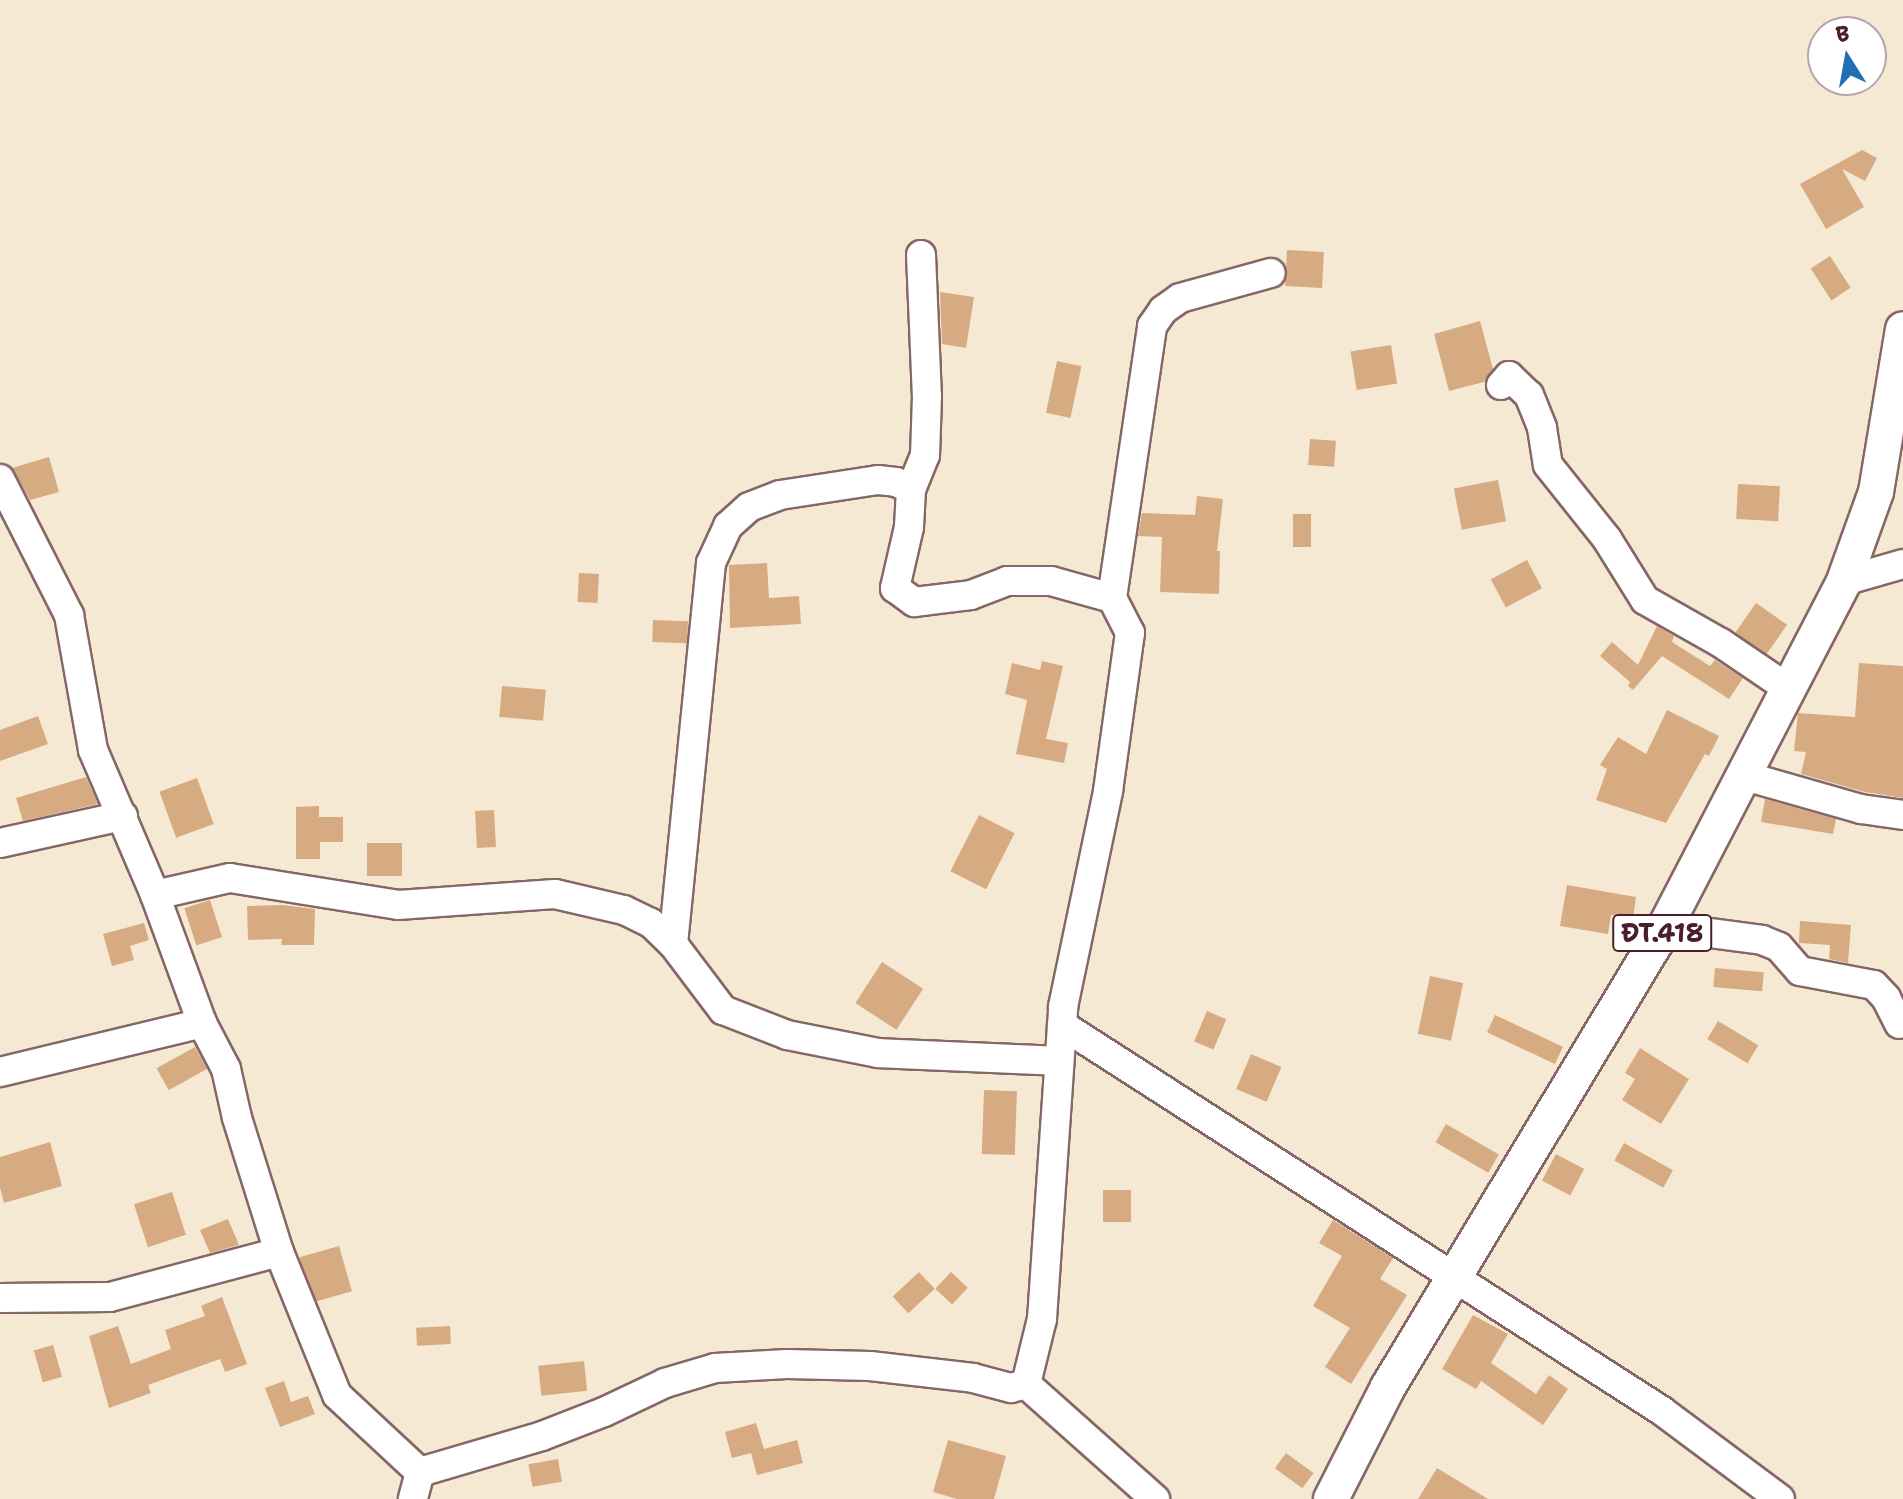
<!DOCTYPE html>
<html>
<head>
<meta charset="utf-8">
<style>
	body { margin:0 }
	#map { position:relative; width:1903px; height:1499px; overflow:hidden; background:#f6e9d4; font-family:"Shantell Sans",sans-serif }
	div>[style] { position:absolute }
	.building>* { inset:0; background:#d7ab81; transform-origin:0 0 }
	.roads { filter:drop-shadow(2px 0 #866666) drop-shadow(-2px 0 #866666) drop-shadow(0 2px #866666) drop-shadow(0 -2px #866666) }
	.minor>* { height:28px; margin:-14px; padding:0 14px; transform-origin:14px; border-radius:14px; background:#fff }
	.major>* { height:34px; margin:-17px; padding:0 17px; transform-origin:17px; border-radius:17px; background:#fff }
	span { translate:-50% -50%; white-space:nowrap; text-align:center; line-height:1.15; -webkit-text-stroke:6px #fff; paint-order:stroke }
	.shield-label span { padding:2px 6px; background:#fff; border:2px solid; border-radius:6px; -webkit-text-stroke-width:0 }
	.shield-label { font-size:26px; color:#4a1f2b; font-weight:700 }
	.north { position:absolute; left:1807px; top:16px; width:80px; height:80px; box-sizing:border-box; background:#fff; border:2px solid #b7a5aa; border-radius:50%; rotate:349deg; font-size:22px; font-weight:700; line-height:32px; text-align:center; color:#4a1f2b }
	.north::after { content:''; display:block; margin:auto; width:28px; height:36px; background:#1f6fb2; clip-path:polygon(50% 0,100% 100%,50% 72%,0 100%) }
</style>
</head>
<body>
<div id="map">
	<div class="building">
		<i style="clip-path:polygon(1862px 150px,1877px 158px,1865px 181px,1842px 169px,1864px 207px,1826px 229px,1800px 184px)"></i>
		<i style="left:1287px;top:250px;width:37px;height:36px;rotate:3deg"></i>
		<i style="left:1830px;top:256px;width:38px;height:23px;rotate:57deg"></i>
		<i style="clip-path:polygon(940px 292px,974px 297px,966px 348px,942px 344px)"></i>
		<i style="clip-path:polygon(1480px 321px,1493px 369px,1484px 382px,1449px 391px,1434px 334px)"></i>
		<i style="left:1391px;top:345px;width:39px;height:41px;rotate:81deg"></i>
		<i style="left:1057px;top:361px;width:25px;height:53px;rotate:12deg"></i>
		<i style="left:1310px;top:439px;width:26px;height:26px;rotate:4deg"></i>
		<i style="clip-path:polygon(49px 457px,59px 492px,30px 500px,12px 468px)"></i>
		<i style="left:1498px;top:480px;width:42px;height:45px;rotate:79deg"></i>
		<i style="left:1738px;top:484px;width:42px;height:35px;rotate:3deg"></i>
		<i style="clip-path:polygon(1197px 496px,1223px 499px,1217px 551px,1220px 551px,1219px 594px,1160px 592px,1162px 537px,1138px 536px,1142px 513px,1195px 515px)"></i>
		<i style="left:1293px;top:514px;width:18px;height:33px"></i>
		<i style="left:1527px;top:560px;width:32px;height:41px;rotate:62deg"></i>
		<i style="clip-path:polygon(767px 563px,769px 598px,799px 596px,801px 624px,730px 628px,729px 565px)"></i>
		<i style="left:579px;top:573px;width:20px;height:29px;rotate:3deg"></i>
		<i style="left:1756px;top:603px;width:38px;height:36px;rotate:35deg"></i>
		<i style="left:653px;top:620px;width:35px;height:22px;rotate:2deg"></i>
		<i style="clip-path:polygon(1657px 626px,1674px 636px,1672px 642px,1710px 666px,1715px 660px,1743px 678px,1729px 699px,1662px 656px,1633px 690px,1628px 686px,1630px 682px,1600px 656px,1612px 642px,1638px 665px)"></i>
		<i style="clip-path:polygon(1042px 661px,1063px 666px,1046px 739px,1068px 743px,1064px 763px,1016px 754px,1027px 700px,1005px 694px,1012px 663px,1040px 670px)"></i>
		<i style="clip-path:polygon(1859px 663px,1903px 666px,1903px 798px,1865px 792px,1801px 774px,1806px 752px,1794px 751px,1798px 713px,1855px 717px)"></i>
		<i style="left:502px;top:686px;width:44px;height:31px;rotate:5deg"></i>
		<i style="clip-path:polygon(1667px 710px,1719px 736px,1709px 756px,1705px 754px,1666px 823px,1596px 800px,1607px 769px,1600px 765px,1618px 737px,1646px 754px)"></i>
		<i style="clip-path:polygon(38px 716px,48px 744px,0 761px,0 730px)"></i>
		<i style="clip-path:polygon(86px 777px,98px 804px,23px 821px,16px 798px)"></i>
		<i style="left:197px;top:778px;width:49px;height:40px;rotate:70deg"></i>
		<i style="clip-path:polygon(1765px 799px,1836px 819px,1833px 834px,1761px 822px)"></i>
		<i style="clip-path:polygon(319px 806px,319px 817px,343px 817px,343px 842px,320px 842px,320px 859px,296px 859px,296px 807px)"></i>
		<i style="left:494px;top:810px;width:37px;height:19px;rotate:87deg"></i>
		<i style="left:979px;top:815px;width:40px;height:63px;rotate:27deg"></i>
		<i style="left:367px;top:843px;width:35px;height:33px"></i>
		<i style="clip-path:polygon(1567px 885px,1636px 897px,1633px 919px,1611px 915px,1608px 934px,1560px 926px)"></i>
		<i style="left:210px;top:900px;width:39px;height:27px;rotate:72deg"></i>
		<i style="clip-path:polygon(282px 905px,315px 909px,314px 945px,281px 945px,282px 939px,248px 940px,247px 906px)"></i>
		<i style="clip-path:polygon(1800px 921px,1851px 925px,1848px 963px,1829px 959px,1830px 945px,1799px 943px)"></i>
		<i style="clip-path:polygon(144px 923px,149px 940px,130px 946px,134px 960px,112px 966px,103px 934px)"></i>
		<i style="left:882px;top:962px;width:49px;height:49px;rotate:33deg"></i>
		<i style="left:1715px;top:968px;width:49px;height:19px;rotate:5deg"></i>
		<i style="left:1430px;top:976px;width:34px;height:59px;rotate:12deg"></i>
		<i style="left:1207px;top:1011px;width:21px;height:33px;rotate:23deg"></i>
		<i style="left:1495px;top:1015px;width:75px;height:19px;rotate:25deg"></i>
		<i style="left:1718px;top:1021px;width:47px;height:21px;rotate:31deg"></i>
		<i style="left:195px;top:1047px;width:25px;height:44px;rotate:61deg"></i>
		<i style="clip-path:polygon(1640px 1048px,1689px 1079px,1661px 1124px,1622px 1100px,1635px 1079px,1625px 1073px)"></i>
		<i style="left:1251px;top:1054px;width:33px;height:38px;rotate:23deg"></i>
		<i style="left:984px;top:1090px;width:33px;height:64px;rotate:2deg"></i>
		<i style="left:1446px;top:1124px;width:61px;height:21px;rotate:30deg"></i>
		<i style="clip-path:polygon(50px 1142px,62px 1186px,4px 1203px,0 1188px,0 1157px)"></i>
		<i style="left:1624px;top:1143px;width:56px;height:20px;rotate:29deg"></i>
		<i style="left:1556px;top:1154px;width:32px;height:30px;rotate:28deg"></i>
		<i style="left:1103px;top:1190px;width:28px;height:32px"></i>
		<i style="left:172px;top:1192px;width:45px;height:40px;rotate:72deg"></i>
		<i style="clip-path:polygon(228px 1219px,239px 1245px,210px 1253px,200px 1230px)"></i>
		<i style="clip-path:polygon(1333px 1220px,1393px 1258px,1380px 1279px,1407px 1295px,1351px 1384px,1325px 1367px,1350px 1328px,1313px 1306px,1342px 1256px,1319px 1243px)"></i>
		<i style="left:339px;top:1246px;width:47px;height:41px;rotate:74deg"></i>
		<i style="left:919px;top:1272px;width:23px;height:36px;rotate:47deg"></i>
		<i style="left:951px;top:1272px;width:23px;height:23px;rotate:43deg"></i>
		<i style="clip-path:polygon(222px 1297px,247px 1364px,225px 1372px,220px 1359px,148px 1385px,151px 1393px,109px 1408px,89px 1336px,118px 1326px,131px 1364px,171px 1349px,165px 1330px,205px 1316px,201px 1306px)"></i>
		<i style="clip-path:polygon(1473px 1315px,1508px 1334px,1491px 1363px,1536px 1394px,1549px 1375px,1568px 1389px,1543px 1425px,1481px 1381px,1476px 1389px,1442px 1369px)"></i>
		<i style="left:450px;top:1326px;width:18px;height:34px;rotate:87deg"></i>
		<i style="left:53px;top:1345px;width:33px;height:20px;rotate:74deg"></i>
		<i style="left:584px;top:1361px;width:30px;height:46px;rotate:84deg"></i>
		<i style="clip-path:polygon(284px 1381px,291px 1402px,308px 1396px,315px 1414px,280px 1427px,265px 1388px)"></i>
		<i style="clip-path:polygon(756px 1423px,764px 1449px,797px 1440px,803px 1463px,757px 1475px,751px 1453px,732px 1458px,725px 1432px)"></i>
		<i style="clip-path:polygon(948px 1440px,1006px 1456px,994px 1499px,957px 1499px,933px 1492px)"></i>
		<i style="left:1286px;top:1453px;width:34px;height:19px;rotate:36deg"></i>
		<i style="left:558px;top:1459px;width:23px;height:30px;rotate:80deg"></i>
		<i style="clip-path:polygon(1437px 1468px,1488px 1499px,1418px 1499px)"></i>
	</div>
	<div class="roads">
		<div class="minor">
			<i style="left:921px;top:255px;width:141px;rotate:87.6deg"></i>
			<i style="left:927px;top:396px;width:59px;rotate:91.9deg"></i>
			<i style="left:925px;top:455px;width:37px;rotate:112deg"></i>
			<i style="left:911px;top:489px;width:38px;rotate:93deg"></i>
			<i style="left:909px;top:527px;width:63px;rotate:102.9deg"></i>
			<i style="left:895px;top:588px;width:24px;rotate:36deg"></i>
			<i style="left:914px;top:602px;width:57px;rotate:-7deg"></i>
			<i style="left:971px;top:595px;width:39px;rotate:-21deg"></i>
			<i style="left:1007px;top:581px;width:44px"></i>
			<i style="left:1051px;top:581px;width:63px;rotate:15.6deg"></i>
			<i style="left:1501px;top:385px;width:12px;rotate:-48deg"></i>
			<i style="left:1509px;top:376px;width:28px;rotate:44deg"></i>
			<i style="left:1529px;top:395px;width:35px;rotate:68deg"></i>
			<i style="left:1542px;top:428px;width:37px;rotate:81deg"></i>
			<i style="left:1548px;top:465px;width:95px;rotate:51.4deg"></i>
			<i style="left:1607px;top:539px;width:72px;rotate:58.1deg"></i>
			<i style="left:1645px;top:600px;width:87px;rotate:29.5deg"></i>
			<i style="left:1721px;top:643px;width:78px;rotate:34.1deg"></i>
			<i style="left:0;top:479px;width:153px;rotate:63.1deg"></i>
			<i style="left:69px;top:615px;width:137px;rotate:79.9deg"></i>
			<i style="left:93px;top:750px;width:158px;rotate:66.8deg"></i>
			<i style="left:155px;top:895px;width:136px;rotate:69.8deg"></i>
			<i style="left:202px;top:1023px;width:52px;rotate:62.4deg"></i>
			<i style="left:226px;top:1069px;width:50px;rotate:77.3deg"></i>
			<i style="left:237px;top:1118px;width:140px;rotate:72.6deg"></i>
			<i style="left:279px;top:1252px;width:154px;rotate:67.9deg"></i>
			<i style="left:337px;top:1395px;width:113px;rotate:42.9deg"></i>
			<i style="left:420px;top:1472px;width:28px;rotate:105deg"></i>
			<i style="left:1844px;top:581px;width:61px;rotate:-16.1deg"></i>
			<i style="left:1745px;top:776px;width:121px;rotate:15.9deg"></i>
			<i style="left:1861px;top:809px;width:42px;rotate:8.1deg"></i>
			<i style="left:0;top:843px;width:126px;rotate:-12.4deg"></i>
			<i style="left:155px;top:895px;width:77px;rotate:-12.8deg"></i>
			<i style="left:230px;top:878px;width:170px;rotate:9.1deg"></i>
			<i style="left:398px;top:905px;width:157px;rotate:-4deg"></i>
			<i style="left:555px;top:894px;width:71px;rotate:13.1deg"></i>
			<i style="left:624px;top:910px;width:30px;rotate:26deg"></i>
			<i style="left:651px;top:923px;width:30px;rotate:44deg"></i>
			<i style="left:673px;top:944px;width:83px;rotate:52.9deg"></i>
			<i style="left:723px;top:1010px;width:69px;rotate:21.3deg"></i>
			<i style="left:787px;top:1035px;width:93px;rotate:11.2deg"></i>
			<i style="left:878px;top:1053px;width:181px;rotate:2.5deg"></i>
			<i style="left:1665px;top:927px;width:98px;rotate:7.6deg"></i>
			<i style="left:1762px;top:940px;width:18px;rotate:22deg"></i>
			<i style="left:1779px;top:947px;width:32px;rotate:49deg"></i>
			<i style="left:1800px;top:971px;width:75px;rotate:10.7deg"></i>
			<i style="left:1874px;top:985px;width:18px;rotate:47deg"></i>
			<i style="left:1886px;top:998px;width:29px;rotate:63deg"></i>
			<i style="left:673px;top:944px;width:383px;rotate:-84.3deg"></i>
			<i style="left:711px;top:563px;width:41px;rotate:-65.3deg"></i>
			<i style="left:728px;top:526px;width:28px;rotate:-42deg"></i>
			<i style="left:749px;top:507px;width:33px;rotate:-21deg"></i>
			<i style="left:780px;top:495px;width:99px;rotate:-8.7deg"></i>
			<i style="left:878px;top:480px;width:18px;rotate:6deg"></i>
			<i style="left:896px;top:482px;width:17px;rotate:25deg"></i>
			<i style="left:1062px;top:1025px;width:713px;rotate:32.75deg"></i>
			<i style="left:1662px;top:1411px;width:147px;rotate:36.7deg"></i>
			<i style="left:0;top:1072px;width:208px;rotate:-13.6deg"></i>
			<i style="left:0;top:1298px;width:110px;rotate:-0.5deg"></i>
			<i style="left:110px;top:1297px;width:175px;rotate:-14.9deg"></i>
			<i style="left:1026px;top:1384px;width:173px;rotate:41.7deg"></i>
			<i style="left:420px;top:1472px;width:127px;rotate:-16.4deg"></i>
			<i style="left:542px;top:1436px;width:66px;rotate:-21.2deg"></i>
			<i style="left:604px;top:1412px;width:68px;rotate:-25.4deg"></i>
			<i style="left:665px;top:1383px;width:52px;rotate:-16.7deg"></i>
			<i style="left:715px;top:1368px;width:72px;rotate:-3.2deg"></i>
			<i style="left:787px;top:1364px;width:83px;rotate:1.4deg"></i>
			<i style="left:870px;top:1366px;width:104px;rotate:6.6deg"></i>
			<i style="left:973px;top:1378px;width:39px;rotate:15deg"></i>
			<i style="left:1011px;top:1388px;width:16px;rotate:-15deg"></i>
			<i style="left:1026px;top:1384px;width:67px;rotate:-76.2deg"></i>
			<i style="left:1042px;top:1319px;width:313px;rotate:-86.1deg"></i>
			<i style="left:1063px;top:1007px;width:221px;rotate:-78.2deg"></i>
			<i style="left:1108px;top:791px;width:160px;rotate:-82.1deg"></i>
			<i style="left:1130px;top:633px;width:39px;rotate:-117deg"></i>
			<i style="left:1112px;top:598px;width:275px;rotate:-81.6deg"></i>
			<i style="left:1152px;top:326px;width:19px;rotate:-55deg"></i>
			<i style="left:1163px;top:310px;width:21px;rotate:-35deg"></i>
			<i style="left:1180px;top:298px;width:94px;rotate:-15.4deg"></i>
		</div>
		<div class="major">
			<i style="left:1331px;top:1499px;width:126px;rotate:-63deg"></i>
			<i style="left:1388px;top:1387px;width:537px;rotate:-58.94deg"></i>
			<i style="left:1665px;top:927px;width:390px;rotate:-62.6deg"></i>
			<i style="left:1844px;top:581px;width:95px;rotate:-70.2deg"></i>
			<i style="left:1876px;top:492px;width:165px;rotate:-80.6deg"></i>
		</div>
	</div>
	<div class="shield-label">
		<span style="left:1662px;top:933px">ĐT.418</span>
	</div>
	<div class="north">B</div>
</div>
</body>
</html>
